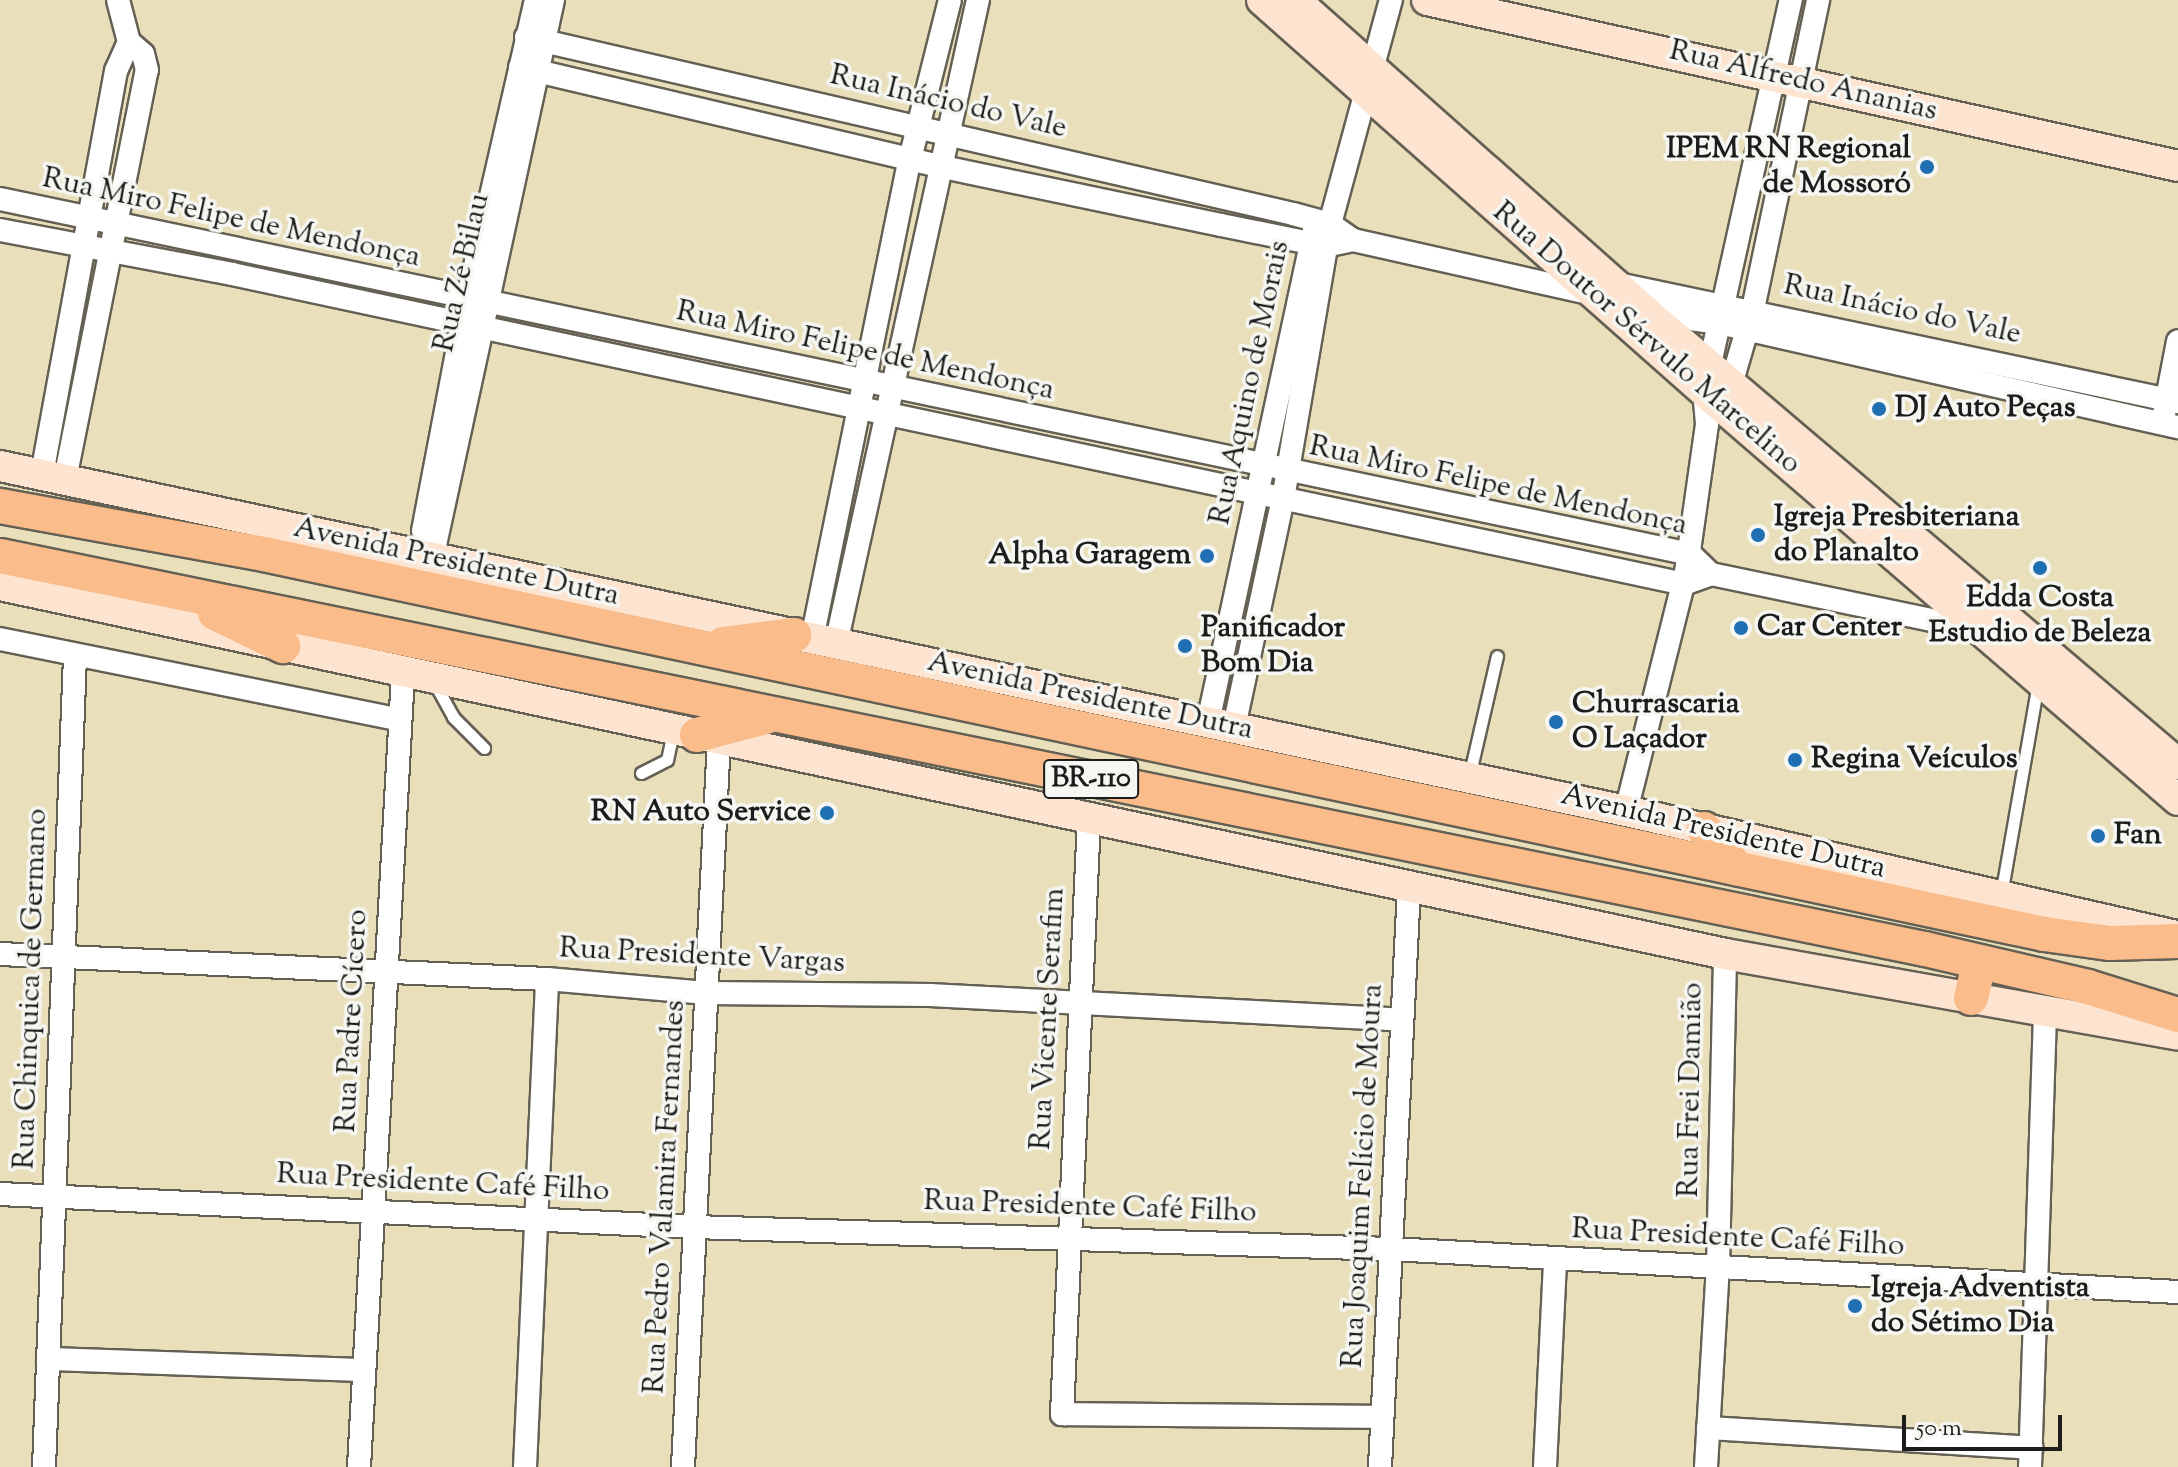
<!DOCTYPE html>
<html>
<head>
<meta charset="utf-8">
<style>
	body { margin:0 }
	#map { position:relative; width:2178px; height:1467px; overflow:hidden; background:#e9dfbb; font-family:"Sorts Mill Goudy",serif }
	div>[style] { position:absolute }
	.roads { filter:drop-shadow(2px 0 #646054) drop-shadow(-2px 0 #646054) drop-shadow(0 2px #646054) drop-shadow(0 -2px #646054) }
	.lane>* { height:11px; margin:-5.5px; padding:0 5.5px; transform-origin:5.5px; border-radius:5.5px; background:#fff }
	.street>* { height:22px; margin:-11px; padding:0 11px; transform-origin:11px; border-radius:11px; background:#fff }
	.secondary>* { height:30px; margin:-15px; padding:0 15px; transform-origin:15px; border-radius:15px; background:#fde4d0 }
	.primary>* { height:34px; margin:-17px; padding:0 17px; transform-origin:17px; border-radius:17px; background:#f9bc8a }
	.dots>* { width:22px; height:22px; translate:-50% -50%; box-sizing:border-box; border:4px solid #f6f6f2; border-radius:50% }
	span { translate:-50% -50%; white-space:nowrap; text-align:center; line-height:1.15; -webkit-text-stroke:7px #f6f6f2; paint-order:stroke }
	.shield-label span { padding:2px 6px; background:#f6f6f2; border:2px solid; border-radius:6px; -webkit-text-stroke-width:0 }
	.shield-label { font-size:28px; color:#1c1c1c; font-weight:700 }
	.street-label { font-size:30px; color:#1c1c1c }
	.poi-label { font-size:30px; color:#1c1c1c; font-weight:700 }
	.right { translate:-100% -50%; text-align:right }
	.left { translate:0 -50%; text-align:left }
	.scale { position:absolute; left:1902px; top:1415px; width:160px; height:36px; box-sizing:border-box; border:4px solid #1c1c1c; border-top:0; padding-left:10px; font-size:24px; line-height:28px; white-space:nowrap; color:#1c1c1c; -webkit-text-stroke:6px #f6f6f2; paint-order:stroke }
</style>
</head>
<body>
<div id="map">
	<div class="roads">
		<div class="lane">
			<i style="left:435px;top:684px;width:38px;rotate:61deg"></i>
			<i style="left:453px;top:717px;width:44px;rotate:45deg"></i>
			<i style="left:641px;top:773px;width:29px;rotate:-27deg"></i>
			<i style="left:667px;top:760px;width:30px;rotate:-78deg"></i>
			<i style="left:1469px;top:777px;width:124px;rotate:-77deg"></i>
			<i style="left:2001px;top:895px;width:214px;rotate:-80.1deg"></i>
		</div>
		<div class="street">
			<i style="left:526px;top:37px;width:787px;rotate:12.99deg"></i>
			<i style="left:1293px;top:214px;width:38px;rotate:15deg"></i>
			<i style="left:1330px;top:224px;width:28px;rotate:35deg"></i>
			<i style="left:1353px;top:240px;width:245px;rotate:12.7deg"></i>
			<i style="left:520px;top:67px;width:435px;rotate:13.3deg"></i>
			<i style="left:943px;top:167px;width:284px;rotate:11.8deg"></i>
			<i style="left:1221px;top:225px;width:106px;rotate:11.4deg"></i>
			<i style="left:1325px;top:246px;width:29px;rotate:-12deg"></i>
			<i style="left:0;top:199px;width:1727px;rotate:11.86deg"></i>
			<i style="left:1690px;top:554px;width:29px;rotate:44deg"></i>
			<i style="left:0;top:230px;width:236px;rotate:10.7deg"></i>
			<i style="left:232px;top:274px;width:1485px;rotate:12.05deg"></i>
			<i style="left:1684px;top:584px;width:29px;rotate:-20deg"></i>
			<i style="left:1711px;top:574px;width:273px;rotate:11.8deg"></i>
			<i style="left:1613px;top:283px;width:577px;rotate:11.89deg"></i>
			<i style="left:1648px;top:313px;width:72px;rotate:8deg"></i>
			<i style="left:1719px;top:323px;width:471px;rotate:12.8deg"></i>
			<i style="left:1728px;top:395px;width:90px;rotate:-73.8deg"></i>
			<i style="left:1753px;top:309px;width:316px;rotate:-78.1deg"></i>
			<i style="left:2164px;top:414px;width:74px;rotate:-79.1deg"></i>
			<i style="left:42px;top:474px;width:410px;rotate:-79.6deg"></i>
			<i style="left:116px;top:71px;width:32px;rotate:-66deg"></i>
			<i style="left:65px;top:479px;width:417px;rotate:-78.7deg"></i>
			<i style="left:147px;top:70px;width:16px;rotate:-104deg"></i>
			<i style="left:143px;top:54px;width:18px;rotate:-139deg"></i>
			<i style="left:129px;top:42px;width:43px;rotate:-104.7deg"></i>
			<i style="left:423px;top:531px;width:234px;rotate:-79.2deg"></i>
			<i style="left:467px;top:301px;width:309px;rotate:-77.1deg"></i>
			<i style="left:432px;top:559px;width:572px;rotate:-77.79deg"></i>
			<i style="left:0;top:639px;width:406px;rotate:11.4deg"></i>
			<i style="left:812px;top:639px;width:490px;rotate:-78.5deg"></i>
			<i style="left:910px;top:159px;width:164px;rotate:-75.9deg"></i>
			<i style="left:836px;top:644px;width:659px;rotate:-77.57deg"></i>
			<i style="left:1208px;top:722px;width:503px;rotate:-77.84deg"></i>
			<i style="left:1234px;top:727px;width:233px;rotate:-77.9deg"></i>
			<i style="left:1283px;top:499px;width:279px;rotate:-80.3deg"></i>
			<i style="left:1330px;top:224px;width:232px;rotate:-74.8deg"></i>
			<i style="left:1626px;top:811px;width:246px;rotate:-75.9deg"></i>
			<i style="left:1686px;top:572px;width:149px;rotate:-81.9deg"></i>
			<i style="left:1707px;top:424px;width:33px;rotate:-95deg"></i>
			<i style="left:1704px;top:391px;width:401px;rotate:-77.5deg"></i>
			<i style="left:1089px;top:819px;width:596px;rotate:92.6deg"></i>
			<i style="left:1062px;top:1414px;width:320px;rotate:0.5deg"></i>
			<i style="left:0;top:954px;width:548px;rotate:2.62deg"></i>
			<i style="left:547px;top:979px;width:160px;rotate:5deg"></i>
			<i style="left:706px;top:993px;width:225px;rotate:0.5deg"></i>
			<i style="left:931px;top:995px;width:471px;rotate:3deg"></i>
			<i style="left:0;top:1194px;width:695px;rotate:2.72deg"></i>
			<i style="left:694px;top:1227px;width:697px;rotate:1.81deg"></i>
			<i style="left:1391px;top:1249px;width:788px;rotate:3.13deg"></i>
			<i style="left:48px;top:1359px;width:316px;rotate:2deg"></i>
			<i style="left:1708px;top:1428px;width:324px;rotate:3.5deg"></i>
			<i style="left:44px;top:1467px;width:811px;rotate:-87.81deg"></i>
			<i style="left:359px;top:1467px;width:794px;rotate:-86.82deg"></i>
			<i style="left:525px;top:1467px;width:488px;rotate:-87.4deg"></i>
			<i style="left:683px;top:1467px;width:730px;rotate:-87.17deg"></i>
			<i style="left:1380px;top:1467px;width:580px;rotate:-87.13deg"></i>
			<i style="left:1545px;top:1467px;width:208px;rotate:-87.2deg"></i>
			<i style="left:1706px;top:1467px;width:200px;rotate:-86.6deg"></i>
			<i style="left:1718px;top:1267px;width:313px;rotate:-88.7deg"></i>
			<i style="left:2030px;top:1467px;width:456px;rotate:-88.1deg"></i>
		</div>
		<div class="secondary">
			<i style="left:1262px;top:0;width:605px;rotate:41.52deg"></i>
			<i style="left:1715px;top:401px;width:611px;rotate:40.75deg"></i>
			<i style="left:1295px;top:0;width:470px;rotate:41.6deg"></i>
			<i style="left:1646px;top:312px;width:698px;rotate:40.35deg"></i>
			<i style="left:1427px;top:0;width:769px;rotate:12.46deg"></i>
			<i style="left:0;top:466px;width:1662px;rotate:11.98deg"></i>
			<i style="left:1626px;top:811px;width:560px;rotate:12.8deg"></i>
			<i style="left:0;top:585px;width:1764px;rotate:12.07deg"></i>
			<i style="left:1725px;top:954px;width:460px;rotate:10.1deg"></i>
		</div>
		<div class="primary">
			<i style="left:0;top:506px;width:268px;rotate:10.3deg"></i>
			<i style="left:264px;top:554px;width:1820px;rotate:12.05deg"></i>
			<i style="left:2044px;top:934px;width:67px;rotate:7.8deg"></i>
			<i style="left:2110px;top:943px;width:68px;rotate:-1.7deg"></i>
			<i style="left:0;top:556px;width:1965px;rotate:11.54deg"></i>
			<i style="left:1925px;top:949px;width:167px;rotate:13.1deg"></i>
			<i style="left:2088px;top:987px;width:94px;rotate:17.3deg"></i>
			<i style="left:215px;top:613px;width:76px;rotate:25.9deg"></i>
			<i style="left:723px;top:644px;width:72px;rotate:-7.2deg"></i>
			<i style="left:697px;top:735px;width:71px;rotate:-14.6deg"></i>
			<i style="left:1704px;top:829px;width:52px;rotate:49.6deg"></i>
			<i style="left:1971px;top:998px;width:37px;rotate:-77deg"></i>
		</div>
	</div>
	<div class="dots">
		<i style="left:1927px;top:167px;background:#1f6fb2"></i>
		<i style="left:1879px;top:409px;background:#1f6fb2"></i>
		<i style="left:1758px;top:535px;background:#1f6fb2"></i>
		<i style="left:1207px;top:556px;background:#1f6fb2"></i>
		<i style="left:2040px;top:568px;background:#1f6fb2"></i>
		<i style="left:1741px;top:628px;background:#1f6fb2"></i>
		<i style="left:1185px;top:646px;background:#1f6fb2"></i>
		<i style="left:1556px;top:722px;background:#1f6fb2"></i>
		<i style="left:1795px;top:760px;background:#1f6fb2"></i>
		<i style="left:827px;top:813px;background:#1f6fb2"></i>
		<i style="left:2098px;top:836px;background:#1f6fb2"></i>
		<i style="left:1855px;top:1306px;background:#1f6fb2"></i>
	</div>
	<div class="shield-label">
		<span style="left:1091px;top:779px">BR-110</span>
	</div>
	<div class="street-label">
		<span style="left:1803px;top:82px;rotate:13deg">Rua Alfredo Ananias</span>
		<span style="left:948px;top:103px;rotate:13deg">Rua Inácio do Vale</span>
		<span style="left:231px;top:219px;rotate:12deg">Rua Miro Felipe de Mendonça</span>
		<span style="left:463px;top:273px;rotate:-77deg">Rua Zé Bilau</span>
		<span style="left:1902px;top:311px;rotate:12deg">Rua Inácio do Vale</span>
		<span style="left:1646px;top:339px;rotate:41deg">Rua Doutor Sérvulo Marcelino</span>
		<span style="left:865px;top:352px;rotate:12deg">Rua Miro Felipe de Mendonça</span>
		<span style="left:1251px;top:383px;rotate:-78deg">Rua Aquino de Morais</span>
		<span style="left:1498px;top:487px;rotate:12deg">Rua Miro Felipe de Mendonça</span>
		<span style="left:456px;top:563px;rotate:12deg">Avenida Presidente Dutra</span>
		<span style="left:1090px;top:697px;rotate:12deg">Avenida Presidente Dutra</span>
		<span style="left:1723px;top:833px;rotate:13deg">Avenida Presidente Dutra</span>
		<span style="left:702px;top:957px;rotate:3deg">Rua Presidente Vargas</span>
		<span style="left:32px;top:989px;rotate:-88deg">Rua Chinquica de Germano</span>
		<span style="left:1049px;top:1019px;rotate:-87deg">Rua Vicente Serafim</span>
		<span style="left:353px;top:1021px;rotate:-87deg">Rua Padre Cícero</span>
		<span style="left:1692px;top:1090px;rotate:-89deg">Rua Frei Damião</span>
		<span style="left:1364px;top:1176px;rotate:-87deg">Rua Joaquim Felício de Moura</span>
		<span style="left:443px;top:1184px;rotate:3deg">Rua Presidente Café Filho</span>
		<span style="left:666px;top:1197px;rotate:-87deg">Rua Pedro Valamira Fernandes</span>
		<span style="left:1090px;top:1208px;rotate:2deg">Rua Presidente Café Filho</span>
		<span style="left:1738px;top:1239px;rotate:3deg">Rua Presidente Café Filho</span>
	</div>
	<div class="poi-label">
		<span class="right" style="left:1911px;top:167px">IPEM RN Regional<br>de Mossoró</span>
		<span class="left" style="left:1895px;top:409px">DJ Auto Peças</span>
		<span class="left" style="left:1774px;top:535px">Igreja Presbiteriana<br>do Planalto</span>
		<span class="right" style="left:1191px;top:556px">Alpha Garagem</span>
		<span style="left:2040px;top:616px">Edda Costa<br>Estudio de Beleza</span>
		<span class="left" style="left:1757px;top:628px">Car Center</span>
		<span class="left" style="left:1201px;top:646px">Panificador<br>Bom Dia</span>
		<span class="left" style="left:1572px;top:722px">Churrascaria<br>O Laçador</span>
		<span class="left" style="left:1811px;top:760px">Regina Veículos</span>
		<span class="right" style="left:811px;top:813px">RN Auto Service</span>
		<span class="left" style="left:2114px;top:836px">Fan</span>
		<span class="left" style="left:1871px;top:1306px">Igreja Adventista<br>do Sétimo Dia</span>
	</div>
	<div class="scale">50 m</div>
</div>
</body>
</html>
